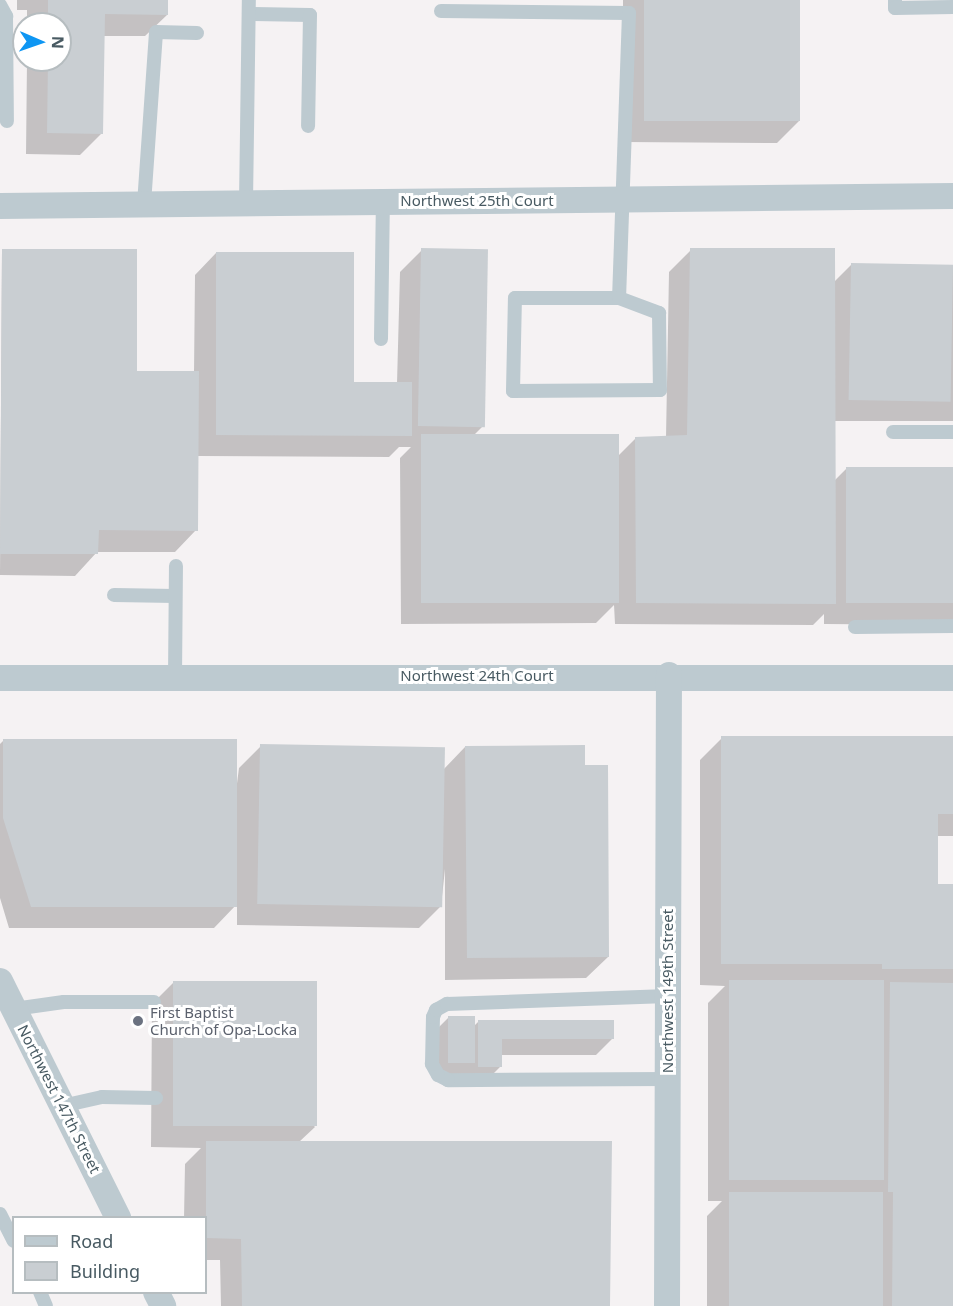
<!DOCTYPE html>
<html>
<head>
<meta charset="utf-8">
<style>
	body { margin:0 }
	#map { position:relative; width:953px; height:1306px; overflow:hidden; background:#f5f2f3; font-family:"Noto Sans",sans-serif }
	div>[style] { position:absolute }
	.shadow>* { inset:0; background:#0003 }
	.building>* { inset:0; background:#c9ced2; transform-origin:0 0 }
	.service>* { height:14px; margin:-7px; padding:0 7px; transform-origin:7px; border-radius:7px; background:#bdcad0 }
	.minor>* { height:26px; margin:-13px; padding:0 13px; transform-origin:13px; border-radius:13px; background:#bdcad0 }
	.dots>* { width:16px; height:16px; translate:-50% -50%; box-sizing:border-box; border:3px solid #fff; border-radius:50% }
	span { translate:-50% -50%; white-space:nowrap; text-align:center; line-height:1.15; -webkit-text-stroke:6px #fff; paint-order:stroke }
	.street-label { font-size:15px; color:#485a62 }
	.worship-label { font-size:15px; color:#5b616d }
	.left { translate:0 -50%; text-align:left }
	.legend { position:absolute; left:12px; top:1216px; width:195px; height:78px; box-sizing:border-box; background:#fff; border:2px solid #b6bdc0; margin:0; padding:8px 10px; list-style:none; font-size:18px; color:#485a62 }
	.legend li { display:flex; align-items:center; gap:12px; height:30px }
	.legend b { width:30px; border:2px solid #b6bdc0 }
	.north { position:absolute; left:12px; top:12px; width:60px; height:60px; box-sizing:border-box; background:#fff; border:2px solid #b6bdc0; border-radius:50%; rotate:92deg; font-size:16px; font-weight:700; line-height:24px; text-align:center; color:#485a62 }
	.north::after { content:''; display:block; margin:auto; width:21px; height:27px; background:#0e96f3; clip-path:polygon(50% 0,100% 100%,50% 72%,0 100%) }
</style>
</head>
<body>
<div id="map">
	<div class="shadow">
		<i style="clip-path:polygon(17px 0,167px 0,167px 15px,145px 36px,103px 36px,102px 133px,80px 155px,26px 154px,27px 60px,60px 60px,60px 24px,27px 24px,27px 10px,17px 10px)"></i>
		<i style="clip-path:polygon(623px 0,799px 0,799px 121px,777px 143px,623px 142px)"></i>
		<i style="clip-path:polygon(2px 250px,135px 372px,194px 372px,195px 275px,216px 253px,352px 383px,397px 383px,400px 272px,422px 250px,483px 426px,473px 436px,618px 456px,636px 438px,666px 437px,669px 272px,691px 250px,834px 282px,851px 265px,953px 265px,953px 421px,834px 421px,834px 481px,847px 468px,953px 469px,953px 625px,824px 624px,824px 614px,813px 625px,615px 624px,614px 605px,596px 623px,401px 624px,400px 458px,411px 447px,399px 447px,389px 457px,197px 456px,196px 530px,175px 552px,97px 552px,75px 576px,0 575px)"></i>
		<i style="clip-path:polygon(722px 738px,953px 738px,953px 836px,937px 836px,937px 885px,953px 885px,953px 1306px,707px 1306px,707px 1216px,722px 1201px,708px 1201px,708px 1003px,725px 986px,700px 985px,700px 760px)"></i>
		<i style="clip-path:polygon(4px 740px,236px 791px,239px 768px,261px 746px,443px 770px,465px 747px,583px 766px,608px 957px,586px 978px,445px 980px,445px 869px,441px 906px,419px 928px,237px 925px,237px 904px,214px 928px,9px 928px,0 898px,0 744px)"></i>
		<i style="clip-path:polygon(174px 982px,315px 1127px,299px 1142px,609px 1306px,221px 1306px,220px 1260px,206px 1260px,206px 1218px,184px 1218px,185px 1164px,201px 1148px,151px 1147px,152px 1004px)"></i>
		<i style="clip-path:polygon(449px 1017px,474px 1026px,479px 1021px,612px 1039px,596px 1055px,501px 1055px,501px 1066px,484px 1083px,438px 1074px,438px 1028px)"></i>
	</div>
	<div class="building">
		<i style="clip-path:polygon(48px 0,168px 0,168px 15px,105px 14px,103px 134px,47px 133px,48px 60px,60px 60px,60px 24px,48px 24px)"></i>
		<i style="left:644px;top:0;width:156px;height:121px"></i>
		<i style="left:421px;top:248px;width:67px;height:178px;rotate:1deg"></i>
		<i style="clip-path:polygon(690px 248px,835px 248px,836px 604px,636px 603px,635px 437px,687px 435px)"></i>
		<i style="clip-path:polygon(2px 249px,137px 249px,137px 371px,199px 371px,198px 531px,99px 530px,98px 554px,0 554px)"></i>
		<i style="clip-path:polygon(216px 252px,354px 252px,354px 382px,412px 382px,412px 436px,216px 435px)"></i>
		<i style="left:851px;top:263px;width:102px;height:137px;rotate:1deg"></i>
		<i style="left:421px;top:434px;width:198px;height:169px"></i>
		<i style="left:846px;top:467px;width:107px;height:136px"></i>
		<i style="clip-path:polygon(721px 736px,953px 736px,953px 814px,938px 814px,938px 884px,953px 884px,953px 969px,882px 969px,882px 964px,721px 964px)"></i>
		<i style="clip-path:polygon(3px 739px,237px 739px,237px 907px,31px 907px,3px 818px)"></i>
		<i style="left:260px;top:744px;width:185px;height:160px;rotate:1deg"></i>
		<i style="clip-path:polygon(585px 745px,585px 765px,608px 765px,609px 957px,467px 958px,465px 746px)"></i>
		<i style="left:729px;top:980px;width:155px;height:200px"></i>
		<i style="left:173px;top:981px;width:144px;height:145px"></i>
		<i style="clip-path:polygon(890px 982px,953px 983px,953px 1306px,892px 1306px,893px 1192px,888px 1192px)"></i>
		<i style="left:448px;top:1016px;width:27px;height:47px"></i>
		<i style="clip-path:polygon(478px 1020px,614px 1020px,614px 1039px,502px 1039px,502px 1067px,478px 1067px)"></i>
		<i style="clip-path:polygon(206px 1141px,612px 1141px,610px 1306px,242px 1306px,241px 1239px,206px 1238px)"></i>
		<i style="left:729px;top:1192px;width:154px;height:114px"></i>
	</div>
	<div class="service">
		<i style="left:895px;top:0;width:8px;rotate:90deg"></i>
		<i style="left:895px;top:8px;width:58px;rotate:-1deg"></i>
		<i style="left:0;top:5px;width:13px;rotate:61deg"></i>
		<i style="left:6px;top:16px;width:105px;rotate:89.5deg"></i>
		<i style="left:441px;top:11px;width:188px;rotate:0.6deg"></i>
		<i style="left:629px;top:13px;width:285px;rotate:92deg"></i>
		<i style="left:249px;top:14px;width:61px;rotate:0.9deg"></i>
		<i style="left:310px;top:15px;width:111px;rotate:91deg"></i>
		<i style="left:246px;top:203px;width:203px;rotate:-89.2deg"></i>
		<i style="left:144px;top:204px;width:172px;rotate:-86deg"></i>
		<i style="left:156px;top:32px;width:41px;rotate:1.4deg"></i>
		<i style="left:515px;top:298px;width:104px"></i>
		<i style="left:619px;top:298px;width:43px;rotate:20.6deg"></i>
		<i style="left:659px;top:313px;width:77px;rotate:89.3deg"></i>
		<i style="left:660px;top:390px;width:147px;rotate:179.6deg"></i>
		<i style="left:513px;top:391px;width:93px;rotate:-88.8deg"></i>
		<i style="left:381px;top:339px;width:138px;rotate:-89.2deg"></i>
		<i style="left:893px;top:432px;width:60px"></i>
		<i style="left:114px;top:595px;width:61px;rotate:0.9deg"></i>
		<i style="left:855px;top:627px;width:98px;rotate:-0.6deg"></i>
		<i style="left:175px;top:677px;width:111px;rotate:-89.5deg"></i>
		<i style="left:14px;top:1009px;width:50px;rotate:-8deg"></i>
		<i style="left:64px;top:1002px;width:90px"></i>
		<i style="left:668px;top:1079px;width:220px;rotate:179.7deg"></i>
		<i style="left:448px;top:1080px;width:11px;rotate:-153deg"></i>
		<i style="left:438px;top:1075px;width:13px;rotate:-119deg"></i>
		<i style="left:432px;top:1064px;width:47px;rotate:-88.8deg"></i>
		<i style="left:433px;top:1017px;width:8px;rotate:-67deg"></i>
		<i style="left:436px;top:1010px;width:13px;rotate:-29deg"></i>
		<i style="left:447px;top:1004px;width:221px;rotate:-2.1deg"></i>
		<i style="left:62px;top:1106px;width:41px;rotate:-12.7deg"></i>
		<i style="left:102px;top:1097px;width:54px;rotate:1.1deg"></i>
		<i style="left:0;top:1214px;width:30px;rotate:63deg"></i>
		<i style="left:40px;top:1292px;width:15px;rotate:67deg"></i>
	</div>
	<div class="minor">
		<i style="left:0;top:206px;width:953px;rotate:-0.6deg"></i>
		<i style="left:0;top:678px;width:953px"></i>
		<i style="left:0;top:981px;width:265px;rotate:63.5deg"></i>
		<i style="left:156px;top:1292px;width:16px;rotate:63deg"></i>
		<i style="left:667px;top:1306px;width:631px;rotate:-89.82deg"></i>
	</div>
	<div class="dots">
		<i style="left:138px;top:1021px;background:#6b7280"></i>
	</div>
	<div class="street-label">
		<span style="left:477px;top:201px">Northwest 25th Court</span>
		<span style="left:477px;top:676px">Northwest 24th Court</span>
		<span style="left:668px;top:991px;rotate:-90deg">Northwest 149th Street</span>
		<span style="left:59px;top:1099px;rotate:63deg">Northwest 147th Street</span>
	</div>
	<div class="worship-label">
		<span class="left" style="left:150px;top:1021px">First Baptist<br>Church of Opa-Locka</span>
	</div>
	<ul class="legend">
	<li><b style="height:8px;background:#bdcad0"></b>Road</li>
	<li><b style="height:16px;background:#c9ced2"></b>Building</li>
	</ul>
	<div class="north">N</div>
</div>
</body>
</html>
